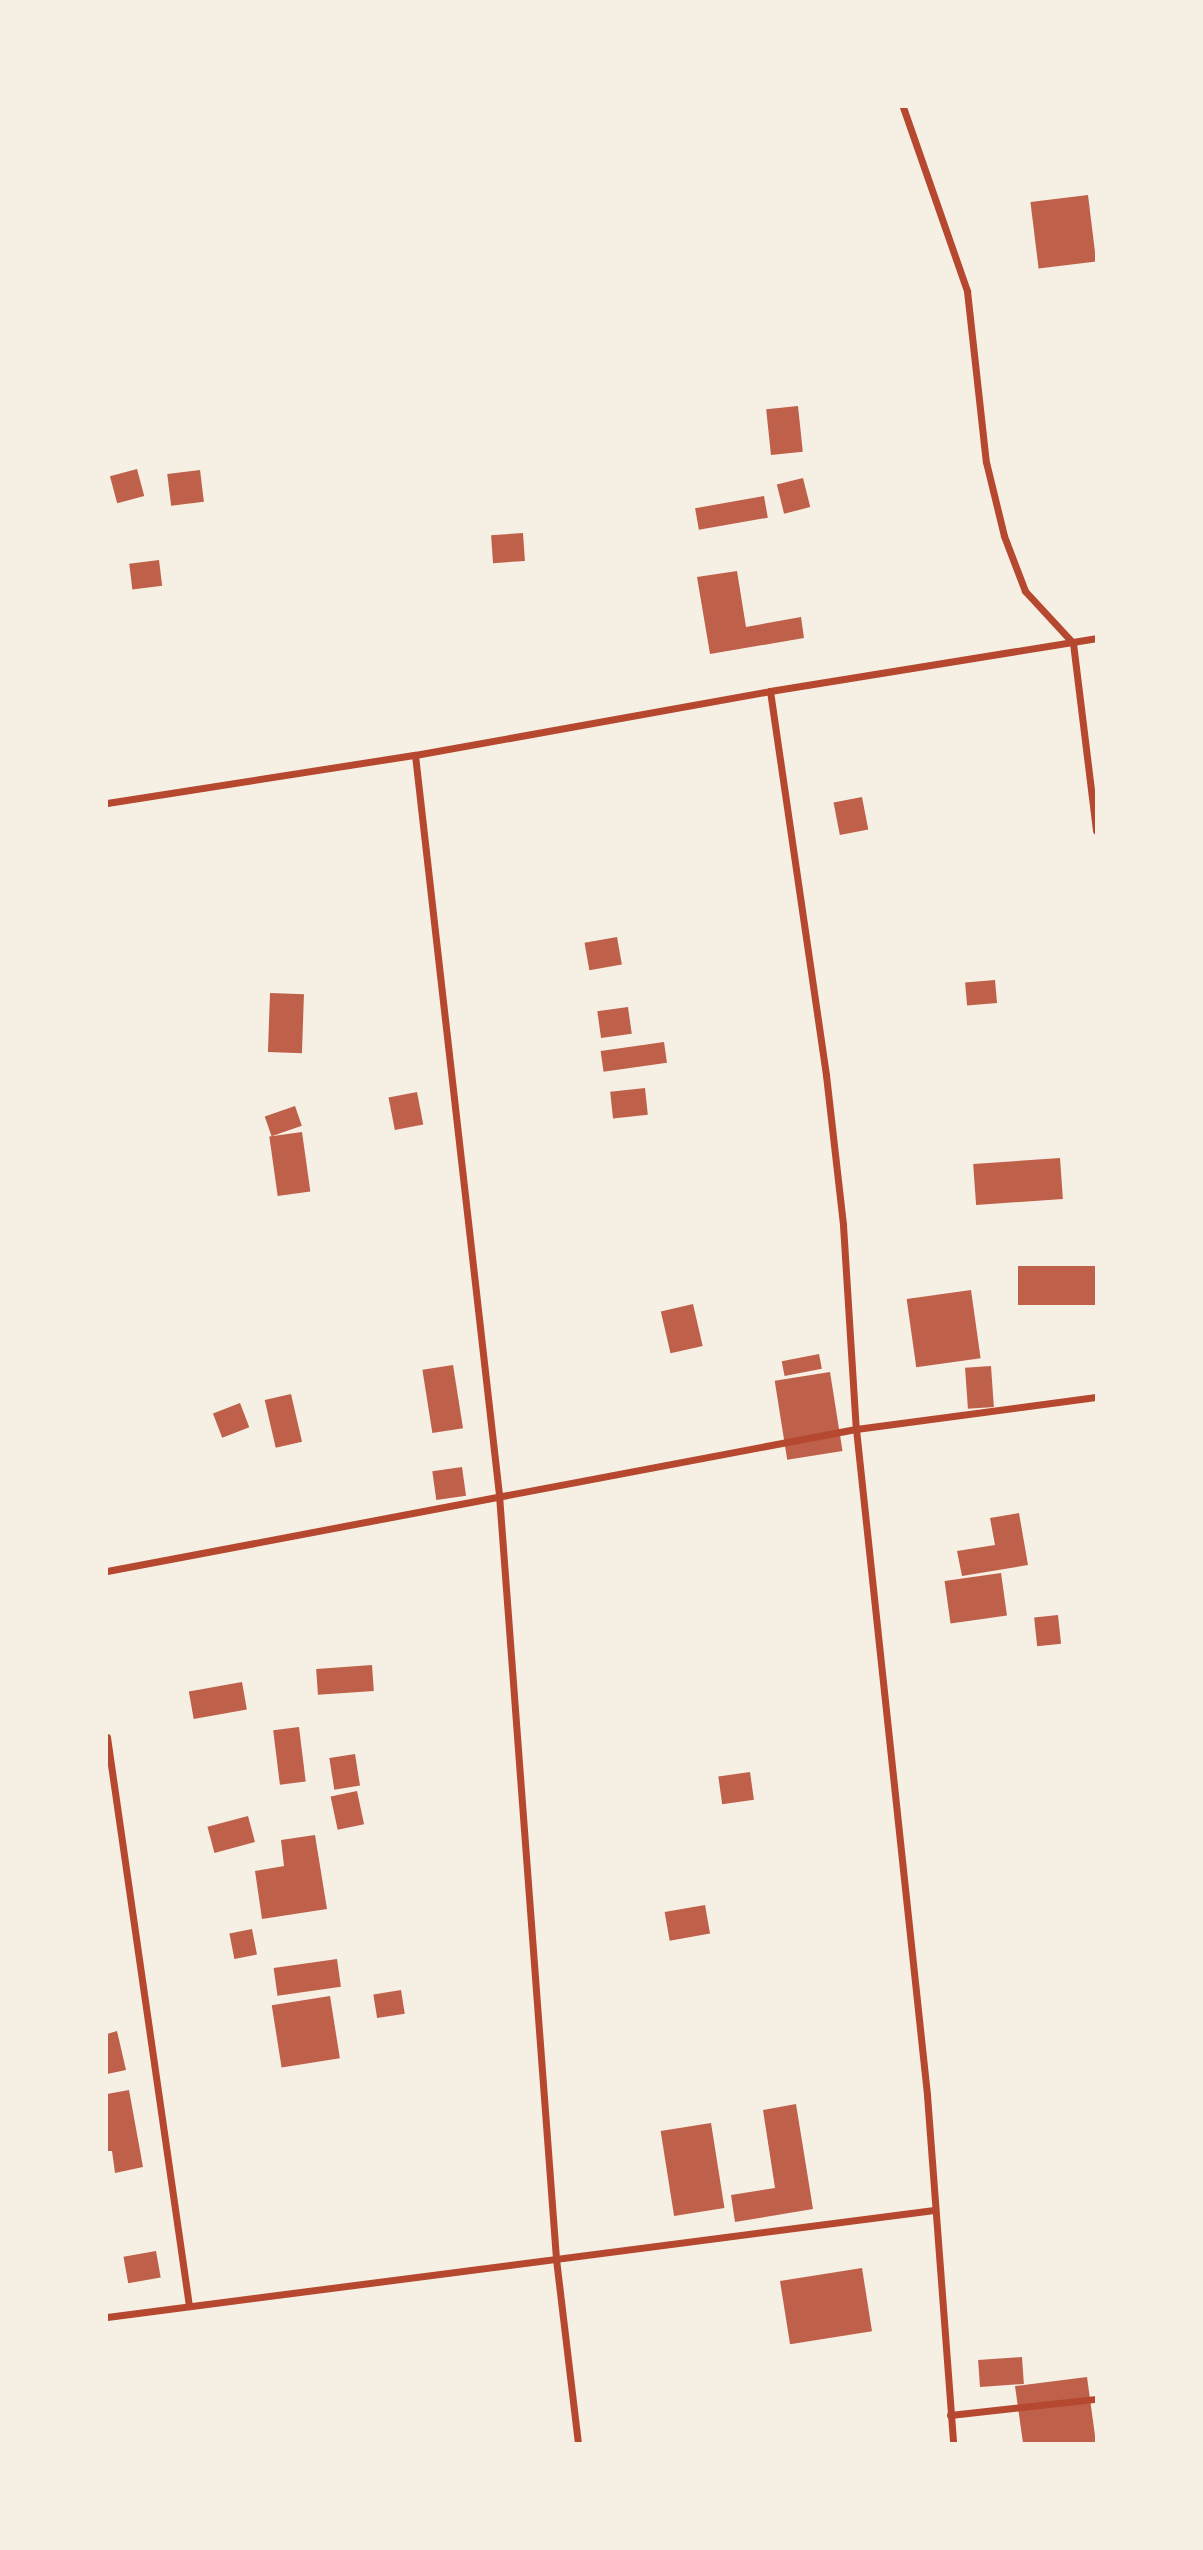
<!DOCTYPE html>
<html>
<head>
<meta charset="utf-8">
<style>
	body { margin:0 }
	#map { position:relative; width:1203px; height:2550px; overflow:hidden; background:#f6efe4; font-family:"IBM Plex Sans",sans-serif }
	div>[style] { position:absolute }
	.building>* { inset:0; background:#bf614a; transform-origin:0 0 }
	.minor>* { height:7px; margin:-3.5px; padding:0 3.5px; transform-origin:3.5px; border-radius:3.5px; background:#b5482f }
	span { translate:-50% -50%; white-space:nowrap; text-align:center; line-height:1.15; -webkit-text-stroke:6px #f6efe4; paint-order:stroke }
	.frame { position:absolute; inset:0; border:108px solid #f6efe4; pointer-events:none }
</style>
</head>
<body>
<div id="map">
	<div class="building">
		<i style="left:1088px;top:195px;width:67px;height:58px;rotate:83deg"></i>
		<i style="left:798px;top:406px;width:46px;height:32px;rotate:84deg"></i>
		<i style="left:137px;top:469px;width:28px;height:28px;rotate:75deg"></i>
		<i style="left:200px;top:470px;width:32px;height:33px;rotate:83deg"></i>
		<i style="left:803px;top:478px;width:30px;height:27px;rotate:76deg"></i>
		<i style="left:764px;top:496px;width:22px;height:70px;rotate:80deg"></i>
		<i style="left:523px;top:533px;width:28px;height:32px;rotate:86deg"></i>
		<i style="left:159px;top:560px;width:26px;height:30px;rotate:83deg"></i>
		<i style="clip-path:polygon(737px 571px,746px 627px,801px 617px,804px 638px,710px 654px,697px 577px)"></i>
		<i style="left:862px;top:797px;width:33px;height:29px;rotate:79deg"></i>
		<i style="left:617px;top:937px;width:28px;height:33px;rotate:80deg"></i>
		<i style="left:995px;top:980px;width:23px;height:30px;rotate:85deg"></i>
		<i style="left:270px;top:993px;width:34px;height:59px;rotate:2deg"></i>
		<i style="left:628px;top:1007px;width:27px;height:31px;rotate:82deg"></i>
		<i style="left:664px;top:1042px;width:21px;height:64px;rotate:82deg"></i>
		<i style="left:645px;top:1088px;width:27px;height:35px;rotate:84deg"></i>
		<i style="left:417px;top:1092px;width:33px;height:29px;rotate:79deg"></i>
		<i style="left:295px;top:1106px;width:21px;height:32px;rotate:71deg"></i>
		<i style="left:302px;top:1132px;width:60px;height:33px;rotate:82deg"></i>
		<i style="left:1060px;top:1158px;width:41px;height:87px;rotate:86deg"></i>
		<i style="left:1096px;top:1266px;width:39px;height:78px;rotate:90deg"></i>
		<i style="left:971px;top:1290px;width:69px;height:65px;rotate:82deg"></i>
		<i style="left:693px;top:1304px;width:43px;height:33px;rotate:77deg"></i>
		<i style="left:819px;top:1354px;width:15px;height:38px;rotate:79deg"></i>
		<i style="left:453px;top:1365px;width:64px;height:31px;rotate:81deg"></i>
		<i style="left:991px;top:1366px;width:41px;height:26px;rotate:86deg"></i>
		<i style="left:830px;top:1372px;width:80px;height:56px;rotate:81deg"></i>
		<i style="left:291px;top:1394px;width:49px;height:27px;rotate:77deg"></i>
		<i style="left:240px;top:1403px;width:26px;height:29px;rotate:69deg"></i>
		<i style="left:462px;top:1467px;width:29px;height:30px;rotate:82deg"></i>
		<i style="clip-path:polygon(1019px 1513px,1028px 1565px,962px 1576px,957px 1551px,995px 1545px,990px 1518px)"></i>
		<i style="left:1001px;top:1573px;width:43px;height:57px;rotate:82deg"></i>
		<i style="left:1058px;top:1615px;width:29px;height:24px;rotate:84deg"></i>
		<i style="left:372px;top:1665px;width:26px;height:56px;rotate:86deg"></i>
		<i style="left:242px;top:1682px;width:28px;height:54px;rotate:80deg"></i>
		<i style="left:299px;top:1727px;width:55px;height:26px;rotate:83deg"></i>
		<i style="left:355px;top:1754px;width:32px;height:26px;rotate:81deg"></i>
		<i style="left:750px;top:1772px;width:28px;height:32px;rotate:82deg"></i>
		<i style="left:357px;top:1791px;width:34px;height:27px;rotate:78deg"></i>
		<i style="left:248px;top:1816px;width:27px;height:42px;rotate:75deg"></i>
		<i style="clip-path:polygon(315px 1835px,327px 1909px,262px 1919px,255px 1871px,284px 1866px,281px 1840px)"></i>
		<i style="left:705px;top:1905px;width:29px;height:41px;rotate:80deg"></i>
		<i style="left:252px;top:1929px;width:26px;height:23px;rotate:79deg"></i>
		<i style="left:337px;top:1959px;width:28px;height:64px;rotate:82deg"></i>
		<i style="left:401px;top:1990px;width:24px;height:28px;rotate:81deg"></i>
		<i style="left:330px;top:1996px;width:63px;height:59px;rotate:81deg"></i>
		<i style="clip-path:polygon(117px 2031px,126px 2070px,107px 2074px,107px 2034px)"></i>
		<i style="clip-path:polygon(129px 2090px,143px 2167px,115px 2173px,112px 2151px,107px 2151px,107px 2094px)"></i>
		<i style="clip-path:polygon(796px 2104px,813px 2209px,735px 2222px,731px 2195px,775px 2188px,763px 2110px)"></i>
		<i style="left:711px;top:2123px;width:86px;height:51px;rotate:81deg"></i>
		<i style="left:156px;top:2251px;width:27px;height:33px;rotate:80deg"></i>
		<i style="left:862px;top:2268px;width:64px;height:83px;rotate:81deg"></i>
		<i style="left:1022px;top:2357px;width:27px;height:44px;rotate:86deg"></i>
		<i style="clip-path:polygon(1087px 2377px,1096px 2443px,1023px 2443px,1015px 2386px)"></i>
	</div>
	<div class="minor">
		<i style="left:903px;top:107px;width:195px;rotate:70.8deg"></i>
		<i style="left:967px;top:291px;width:172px;rotate:83.7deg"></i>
		<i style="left:986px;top:462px;width:76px;rotate:76.3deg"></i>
		<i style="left:1004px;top:536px;width:59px;rotate:69.1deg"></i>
		<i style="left:1025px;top:591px;width:71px;rotate:47.3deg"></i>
		<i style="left:1073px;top:643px;width:189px;rotate:83deg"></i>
		<i style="left:770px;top:691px;width:388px;rotate:81.7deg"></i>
		<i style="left:826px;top:1075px;width:151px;rotate:83.5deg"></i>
		<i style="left:843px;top:1225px;width:204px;rotate:86.4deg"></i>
		<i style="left:856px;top:1429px;width:670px;rotate:83.91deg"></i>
		<i style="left:927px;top:2095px;width:349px;rotate:85.7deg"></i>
		<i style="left:415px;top:755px;width:745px;rotate:83.52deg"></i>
		<i style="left:499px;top:1495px;width:766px;rotate:85.73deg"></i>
		<i style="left:556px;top:2259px;width:185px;rotate:83.2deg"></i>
		<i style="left:107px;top:803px;width:312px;rotate:-8.9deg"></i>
		<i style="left:415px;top:755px;width:361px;rotate:-10.2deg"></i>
		<i style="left:770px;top:691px;width:330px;rotate:-9.2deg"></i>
		<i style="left:107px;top:1571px;width:762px;rotate:-10.74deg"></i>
		<i style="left:856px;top:1429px;width:242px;rotate:-7.6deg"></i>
		<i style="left:107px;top:1737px;width:575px;rotate:81.8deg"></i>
		<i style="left:107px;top:2317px;width:834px;rotate:-7.37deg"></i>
		<i style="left:950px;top:2415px;width:147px;rotate:-6.3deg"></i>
	</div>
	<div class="frame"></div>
</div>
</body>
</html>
